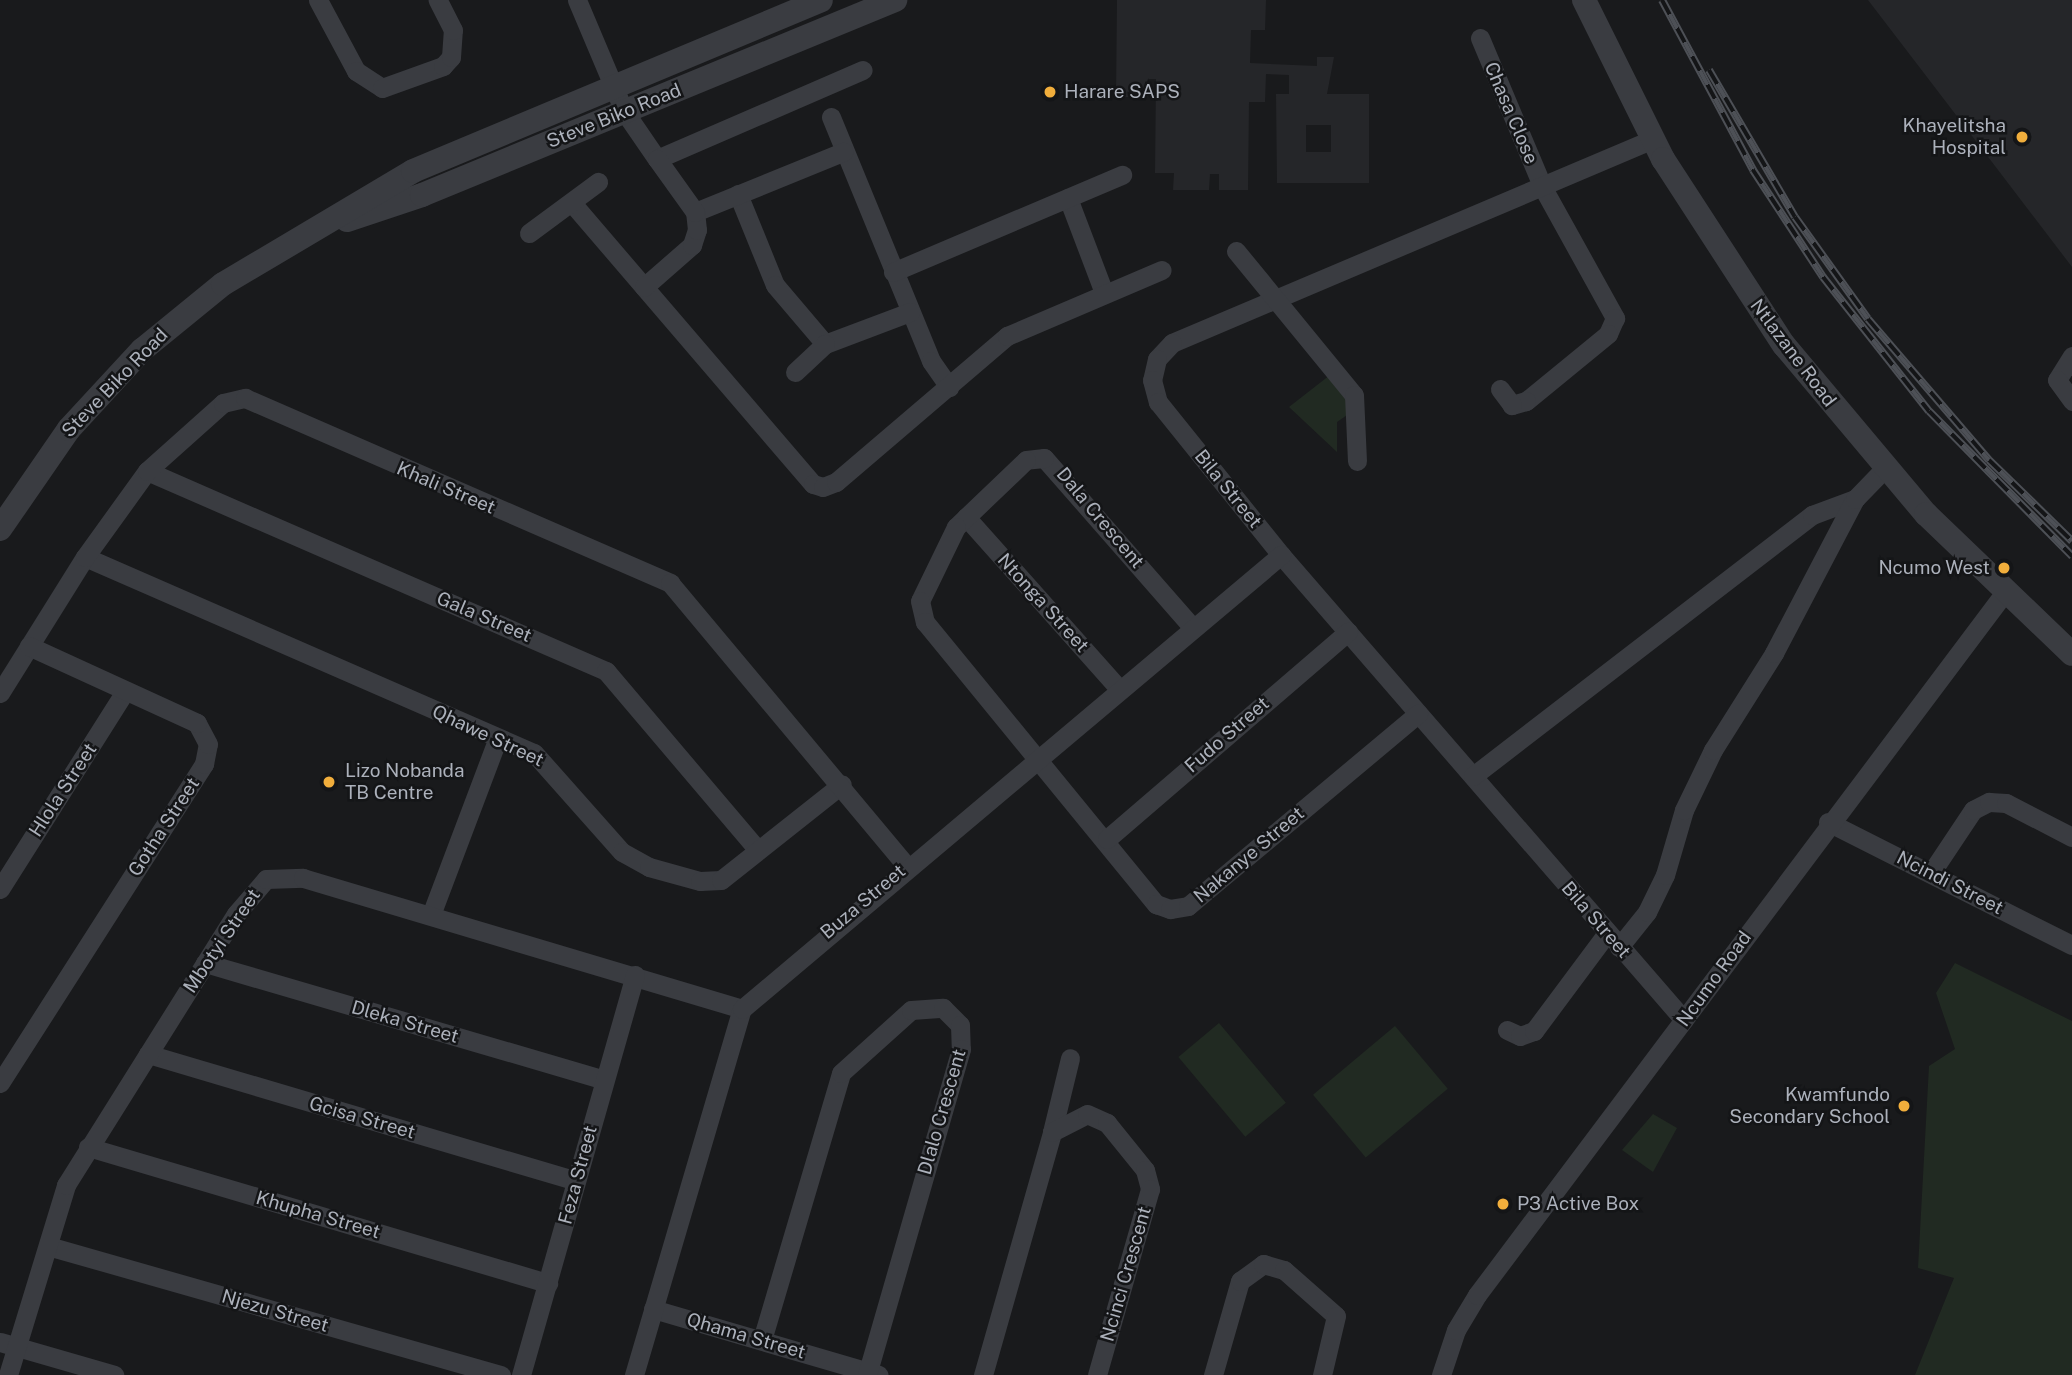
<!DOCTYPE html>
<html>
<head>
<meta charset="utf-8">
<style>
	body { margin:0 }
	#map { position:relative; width:2072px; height:1375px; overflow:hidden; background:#191a1c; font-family:"Public Sans",sans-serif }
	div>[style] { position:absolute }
	.built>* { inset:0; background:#252629 }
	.green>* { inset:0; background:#212a22; transform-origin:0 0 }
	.minor>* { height:19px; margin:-9.5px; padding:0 9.5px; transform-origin:9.5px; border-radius:9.5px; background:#3a3c41 }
	.tertiary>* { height:24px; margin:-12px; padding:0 12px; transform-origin:12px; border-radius:12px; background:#3a3c41 }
	.rail>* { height:8px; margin-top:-4px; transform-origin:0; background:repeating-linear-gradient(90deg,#141517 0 16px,#4d5056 0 32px); box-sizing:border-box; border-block:2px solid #4d5056 }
	.dots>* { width:19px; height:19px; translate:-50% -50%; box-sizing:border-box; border:4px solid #141517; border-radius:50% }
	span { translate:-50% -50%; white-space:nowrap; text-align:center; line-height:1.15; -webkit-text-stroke:5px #141517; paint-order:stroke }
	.poi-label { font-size:19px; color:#acb1bb }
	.left { translate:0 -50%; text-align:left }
	.right { translate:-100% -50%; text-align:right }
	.street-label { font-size:19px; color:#acb1bb }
</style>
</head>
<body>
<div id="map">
	<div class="built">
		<i style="clip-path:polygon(evenodd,1117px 0,1266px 0,1265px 30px,1251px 30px,1250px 63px,1317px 66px,1317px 57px,1334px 57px,1327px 94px,1369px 94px,1369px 183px,1277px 183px,1276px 94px,1289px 94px,1289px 75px,1266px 74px,1265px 102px,1249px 102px,1248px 190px,1219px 190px,1219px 174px,1210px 174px,1209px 190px,1173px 190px,1174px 173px,1155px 173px,1156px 79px,1149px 79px,1148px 97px,1116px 97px,1117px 0,1306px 125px,1331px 125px,1331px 152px,1306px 152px,1306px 125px)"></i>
		<i style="clip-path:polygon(1868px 0,2072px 0,2072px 267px,1995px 166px)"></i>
	</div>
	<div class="green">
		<i style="clip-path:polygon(1330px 375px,1350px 400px,1350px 413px,1337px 422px,1337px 452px,1289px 407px)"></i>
		<i style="clip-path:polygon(1955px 963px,2072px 1021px,2072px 1375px,1915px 1375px,1954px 1278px,1918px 1268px,1929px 1066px,1955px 1049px,1936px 993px)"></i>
		<i style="left:1219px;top:1023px;width:104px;height:53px;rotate:50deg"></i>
		<i style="left:1395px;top:1026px;width:82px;height:107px;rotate:50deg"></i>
		<i style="clip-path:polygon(1653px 1114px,1677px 1128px,1653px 1172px,1622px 1150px)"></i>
	</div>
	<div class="minor">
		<i style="left:318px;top:0;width:81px;rotate:61.8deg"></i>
		<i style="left:356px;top:71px;width:31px;rotate:33deg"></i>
		<i style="left:382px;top:88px;width:65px;rotate:-19.8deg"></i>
		<i style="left:443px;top:66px;width:12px;rotate:-48deg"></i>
		<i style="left:451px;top:57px;width:27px;rotate:-86deg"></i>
		<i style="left:453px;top:30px;width:34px;rotate:-117deg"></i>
		<i style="left:577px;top:0;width:121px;rotate:67.1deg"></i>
		<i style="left:624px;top:111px;width:58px;rotate:55.5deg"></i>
		<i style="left:657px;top:159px;width:224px;rotate:-23.4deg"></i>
		<i style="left:1480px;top:38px;width:163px;rotate:67.2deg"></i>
		<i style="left:1543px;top:188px;width:149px;rotate:61deg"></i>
		<i style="left:1615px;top:318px;width:17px;rotate:114deg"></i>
		<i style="left:1608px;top:334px;width:106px;rotate:140.7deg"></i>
		<i style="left:1526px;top:401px;width:15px;rotate:164deg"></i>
		<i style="left:1512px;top:405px;width:20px;rotate:-127deg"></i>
		<i style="left:831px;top:117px;width:264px;rotate:67.7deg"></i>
		<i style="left:931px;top:361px;width:32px;rotate:55deg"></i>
		<i style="left:1653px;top:139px;width:522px;rotate:157.02deg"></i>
		<i style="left:1172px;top:343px;width:22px;rotate:133deg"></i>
		<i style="left:1157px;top:359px;width:22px;rotate:103deg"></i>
		<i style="left:1152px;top:380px;width:23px;rotate:75deg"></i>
		<i style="left:1158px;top:402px;width:196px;rotate:51.2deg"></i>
		<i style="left:1281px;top:555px;width:615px;rotate:49.09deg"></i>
		<i style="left:738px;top:194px;width:98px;rotate:67.9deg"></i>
		<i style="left:775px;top:285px;width:77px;rotate:49.7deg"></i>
		<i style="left:825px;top:344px;width:91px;rotate:-20.6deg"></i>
		<i style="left:1068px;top:198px;width:102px;rotate:69.2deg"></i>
		<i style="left:572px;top:203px;width:370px;rotate:49.4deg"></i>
		<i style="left:813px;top:484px;width:10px;rotate:17deg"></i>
		<i style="left:823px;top:487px;width:14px;rotate:-21deg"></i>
		<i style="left:836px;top:482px;width:225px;rotate:-40.5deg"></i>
		<i style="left:1007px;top:336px;width:168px;rotate:-23.1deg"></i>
		<i style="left:695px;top:212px;width:160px;rotate:-22.1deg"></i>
		<i style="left:529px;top:233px;width:86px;rotate:-36.5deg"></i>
		<i style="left:1236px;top:251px;width:186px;rotate:50.7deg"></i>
		<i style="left:1354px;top:395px;width:66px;rotate:87.4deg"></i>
		<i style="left:893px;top:272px;width:249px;rotate:-23deg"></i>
		<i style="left:644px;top:287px;width:64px;rotate:-41.2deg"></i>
		<i style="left:692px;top:245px;width:16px;rotate:-72deg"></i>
		<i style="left:697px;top:230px;width:18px;rotate:-96deg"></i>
		<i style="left:695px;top:212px;width:65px;rotate:-125.6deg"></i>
		<i style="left:2072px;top:356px;width:28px;rotate:122deg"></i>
		<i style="left:2057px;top:380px;width:26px;rotate:54deg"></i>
		<i style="left:795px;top:372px;width:41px;rotate:-43deg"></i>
		<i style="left:147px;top:471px;width:501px;rotate:23.54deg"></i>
		<i style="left:606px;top:671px;width:235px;rotate:49.7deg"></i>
		<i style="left:966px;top:517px;width:230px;rotate:48.3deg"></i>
		<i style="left:85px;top:557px;width:490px;rotate:23.6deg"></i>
		<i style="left:534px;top:753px;width:132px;rotate:48.4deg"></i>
		<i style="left:622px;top:852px;width:31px;rotate:29deg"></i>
		<i style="left:649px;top:867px;width:53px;rotate:15.4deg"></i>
		<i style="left:700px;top:881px;width:21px;rotate:-3deg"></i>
		<i style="left:721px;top:880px;width:154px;rotate:-38.4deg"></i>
		<i style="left:1193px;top:628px;width:226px;rotate:-131.2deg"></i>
		<i style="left:1044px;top:458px;width:18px;rotate:174deg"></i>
		<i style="left:1026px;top:460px;width:97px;rotate:136.3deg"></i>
		<i style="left:956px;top:527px;width:82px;rotate:115.9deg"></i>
		<i style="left:920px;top:601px;width:22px;rotate:77deg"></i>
		<i style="left:925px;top:622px;width:365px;rotate:50.7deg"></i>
		<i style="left:1156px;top:904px;width:15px;rotate:20deg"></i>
		<i style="left:1170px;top:909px;width:18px;rotate:-9deg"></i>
		<i style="left:1188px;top:906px;width:300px;rotate:-39.9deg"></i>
		<i style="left:0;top:693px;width:160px;rotate:-58deg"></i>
		<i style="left:85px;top:557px;width:106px;rotate:-54.2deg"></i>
		<i style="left:147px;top:471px;width:102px;rotate:-41.8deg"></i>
		<i style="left:223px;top:403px;width:23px;rotate:-13deg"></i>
		<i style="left:245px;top:398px;width:464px;rotate:23.5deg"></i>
		<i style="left:670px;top:583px;width:368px;rotate:50.1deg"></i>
		<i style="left:1473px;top:776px;width:428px;rotate:-37.6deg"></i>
		<i style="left:1812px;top:515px;width:46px;rotate:-20.4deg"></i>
		<i style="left:1828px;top:822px;width:273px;rotate:26.8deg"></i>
		<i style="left:1107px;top:839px;width:318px;rotate:-40.7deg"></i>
		<i style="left:1931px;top:873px;width:76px;rotate:-56.3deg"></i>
		<i style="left:1973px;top:810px;width:18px;rotate:-27deg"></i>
		<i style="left:1989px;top:802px;width:17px;rotate:3deg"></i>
		<i style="left:2006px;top:803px;width:74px;rotate:27.3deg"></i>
		<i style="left:0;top:889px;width:234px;rotate:-57.7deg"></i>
		<i style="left:431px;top:915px;width:189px;rotate:-69.3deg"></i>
		<i style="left:1619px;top:947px;width:45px;rotate:-51.3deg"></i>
		<i style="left:1647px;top:912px;width:41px;rotate:-64.1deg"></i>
		<i style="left:1665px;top:875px;width:68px;rotate:-73.7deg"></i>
		<i style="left:1684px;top:810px;width:67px;rotate:-64.2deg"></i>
		<i style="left:1713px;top:750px;width:115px;rotate:-57.8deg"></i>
		<i style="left:1774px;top:653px;width:174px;rotate:-62.3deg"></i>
		<i style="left:1855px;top:499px;width:43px;rotate:-45.9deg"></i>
		<i style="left:205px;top:963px;width:416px;rotate:16.3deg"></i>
		<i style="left:1507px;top:1030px;width:14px;rotate:25deg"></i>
		<i style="left:1520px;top:1036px;width:15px;rotate:-20deg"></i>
		<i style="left:1534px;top:1031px;width:122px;rotate:-53.3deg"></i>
		<i style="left:148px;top:1054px;width:446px;rotate:16.5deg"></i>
		<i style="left:0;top:1083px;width:379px;rotate:-57.4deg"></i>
		<i style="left:204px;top:764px;width:20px;rotate:-79deg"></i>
		<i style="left:208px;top:744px;width:24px;rotate:-118deg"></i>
		<i style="left:197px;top:723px;width:185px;rotate:-155.4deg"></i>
		<i style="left:1052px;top:1132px;width:76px;rotate:-76.3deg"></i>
		<i style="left:88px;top:1147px;width:480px;rotate:16.5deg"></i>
		<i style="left:48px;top:1246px;width:471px;rotate:15.9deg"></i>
		<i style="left:653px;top:1309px;width:235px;rotate:16.3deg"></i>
		<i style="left:762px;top:1340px;width:278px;rotate:-73.5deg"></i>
		<i style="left:841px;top:1073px;width:94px;rotate:-42deg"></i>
		<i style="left:911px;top:1010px;width:32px;rotate:-4deg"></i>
		<i style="left:943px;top:1008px;width:24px;rotate:45deg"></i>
		<i style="left:960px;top:1025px;width:24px;rotate:88deg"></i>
		<i style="left:961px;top:1049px;width:336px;rotate:106.1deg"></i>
		<i style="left:0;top:1342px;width:119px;rotate:16.1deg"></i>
		<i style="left:8px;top:1375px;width:199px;rotate:-73deg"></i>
		<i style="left:66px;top:1185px;width:320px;rotate:-57.9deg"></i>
		<i style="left:236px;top:914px;width:46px;rotate:-49.4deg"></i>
		<i style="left:266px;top:879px;width:37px;rotate:-2deg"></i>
		<i style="left:303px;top:878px;width:458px;rotate:16.6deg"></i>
		<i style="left:521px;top:1375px;width:416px;rotate:-74.1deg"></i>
		<i style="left:634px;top:1375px;width:382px;rotate:-73.6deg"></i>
		<i style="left:742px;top:1009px;width:705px;rotate:-40.11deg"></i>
		<i style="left:983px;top:1375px;width:253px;rotate:-74.1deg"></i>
		<i style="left:1052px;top:1132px;width:39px;rotate:-27deg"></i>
		<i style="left:1087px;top:1114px;width:22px;rotate:24deg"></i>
		<i style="left:1107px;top:1123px;width:60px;rotate:51deg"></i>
		<i style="left:1145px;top:1170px;width:20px;rotate:75deg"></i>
		<i style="left:1150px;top:1189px;width:193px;rotate:105.9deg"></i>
		<i style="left:1213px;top:1375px;width:98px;rotate:-74deg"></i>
		<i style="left:1240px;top:1281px;width:29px;rotate:-36deg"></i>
		<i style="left:1263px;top:1264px;width:22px;rotate:16deg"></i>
		<i style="left:1284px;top:1270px;width:69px;rotate:41.5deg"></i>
		<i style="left:1336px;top:1316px;width:61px;rotate:103.3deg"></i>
		<i style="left:1441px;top:1375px;width:47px;rotate:-71.6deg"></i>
		<i style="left:1456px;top:1330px;width:41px;rotate:-59deg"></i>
		<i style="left:1477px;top:1295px;width:879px;rotate:-53.09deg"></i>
	</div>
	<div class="tertiary">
		<i style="left:1584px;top:0;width:178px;rotate:63.6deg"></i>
		<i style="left:1663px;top:159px;width:222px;rotate:57deg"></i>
		<i style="left:1784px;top:345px;width:221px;rotate:50deg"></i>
		<i style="left:1926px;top:514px;width:202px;rotate:43.8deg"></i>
		<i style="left:347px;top:220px;width:79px;rotate:-18.4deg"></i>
		<i style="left:422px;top:195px;width:512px;rotate:-22.4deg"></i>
		<i style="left:0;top:529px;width:121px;rotate:-55.4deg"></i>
		<i style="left:69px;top:429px;width:108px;rotate:-47.3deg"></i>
		<i style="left:142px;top:350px;width:104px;rotate:-39.2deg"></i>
		<i style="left:223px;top:284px;width:221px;rotate:-30.7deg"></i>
		<i style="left:413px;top:171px;width:442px;rotate:-22.7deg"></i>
	</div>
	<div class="rail">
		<i style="left:1662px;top:0;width:193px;rotate:61.8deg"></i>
		<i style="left:1753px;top:170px;width:128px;rotate:56.8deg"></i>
		<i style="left:1823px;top:277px;width:171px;rotate:51.7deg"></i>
		<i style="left:1929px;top:411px;width:204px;rotate:45.4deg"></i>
		<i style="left:1709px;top:70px;width:170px;rotate:59.7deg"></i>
		<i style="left:1795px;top:217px;width:125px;rotate:54.4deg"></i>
		<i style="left:1868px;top:319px;width:186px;rotate:49.4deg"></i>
		<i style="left:1989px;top:460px;width:116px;rotate:44.3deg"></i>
	</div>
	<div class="dots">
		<i style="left:1050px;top:92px;background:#f1ae3c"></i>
		<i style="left:2022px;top:137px;background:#f1ae3c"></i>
		<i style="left:2004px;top:568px;background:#f1ae3c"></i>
		<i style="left:329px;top:782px;background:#f1ae3c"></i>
		<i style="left:1904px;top:1106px;background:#f1ae3c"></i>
		<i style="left:1503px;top:1204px;background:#f1ae3c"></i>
	</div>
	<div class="poi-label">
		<span class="left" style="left:1064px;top:92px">Harare SAPS</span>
		<span class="right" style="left:2006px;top:137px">Khayelitsha<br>Hospital</span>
		<span class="right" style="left:1990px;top:568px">Ncumo West</span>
		<span class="left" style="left:345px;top:782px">Lizo Nobanda<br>TB Centre</span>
		<span class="right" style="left:1890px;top:1106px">Kwamfundo<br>Secondary School</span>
		<span class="left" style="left:1517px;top:1204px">P3 Active Box</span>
	</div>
	<div class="street-label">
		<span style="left:1511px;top:113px;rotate:67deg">Chasa Close</span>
		<span style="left:614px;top:116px;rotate:-22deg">Steve Biko Road</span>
		<span style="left:1793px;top:353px;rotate:53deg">Ntlazane Road</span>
		<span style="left:115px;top:383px;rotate:-46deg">Steve Biko Road</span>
		<span style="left:446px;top:488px;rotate:23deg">Khali Street</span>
		<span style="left:1228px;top:489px;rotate:51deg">Bila Street</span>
		<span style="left:1100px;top:518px;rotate:50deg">Dala Crescent</span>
		<span style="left:1043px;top:603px;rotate:48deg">Ntonga Street</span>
		<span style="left:484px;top:617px;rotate:23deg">Gala Street</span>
		<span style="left:1227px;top:735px;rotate:-41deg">Fudo Street</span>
		<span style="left:488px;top:736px;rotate:25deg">Qhawe Street</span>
		<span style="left:63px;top:790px;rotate:-57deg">Hlola Street</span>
		<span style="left:164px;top:827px;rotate:-57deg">Gotha Street</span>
		<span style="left:1249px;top:855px;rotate:-40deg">Nakanye Street</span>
		<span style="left:1950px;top:883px;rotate:27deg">Ncindi Street</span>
		<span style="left:863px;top:902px;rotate:-40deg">Buza Street</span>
		<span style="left:1596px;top:920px;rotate:49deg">Bila Street</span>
		<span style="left:222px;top:941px;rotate:-56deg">Mbotyi Street</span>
		<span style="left:1714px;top:979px;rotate:-54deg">Ncumo Road</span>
		<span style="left:405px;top:1022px;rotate:16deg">Dleka Street</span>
		<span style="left:942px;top:1112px;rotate:-74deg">Dlalo Crescent</span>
		<span style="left:362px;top:1118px;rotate:16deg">Gcisa Street</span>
		<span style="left:578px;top:1175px;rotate:-75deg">Feza Street</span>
		<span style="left:318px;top:1215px;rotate:16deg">Khupha Street</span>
		<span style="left:1126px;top:1274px;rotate:-74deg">Ncinci Crescent</span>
		<span style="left:275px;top:1311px;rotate:16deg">Njezu Street</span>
		<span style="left:746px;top:1336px;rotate:16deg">Qhama Street</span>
	</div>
</div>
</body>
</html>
